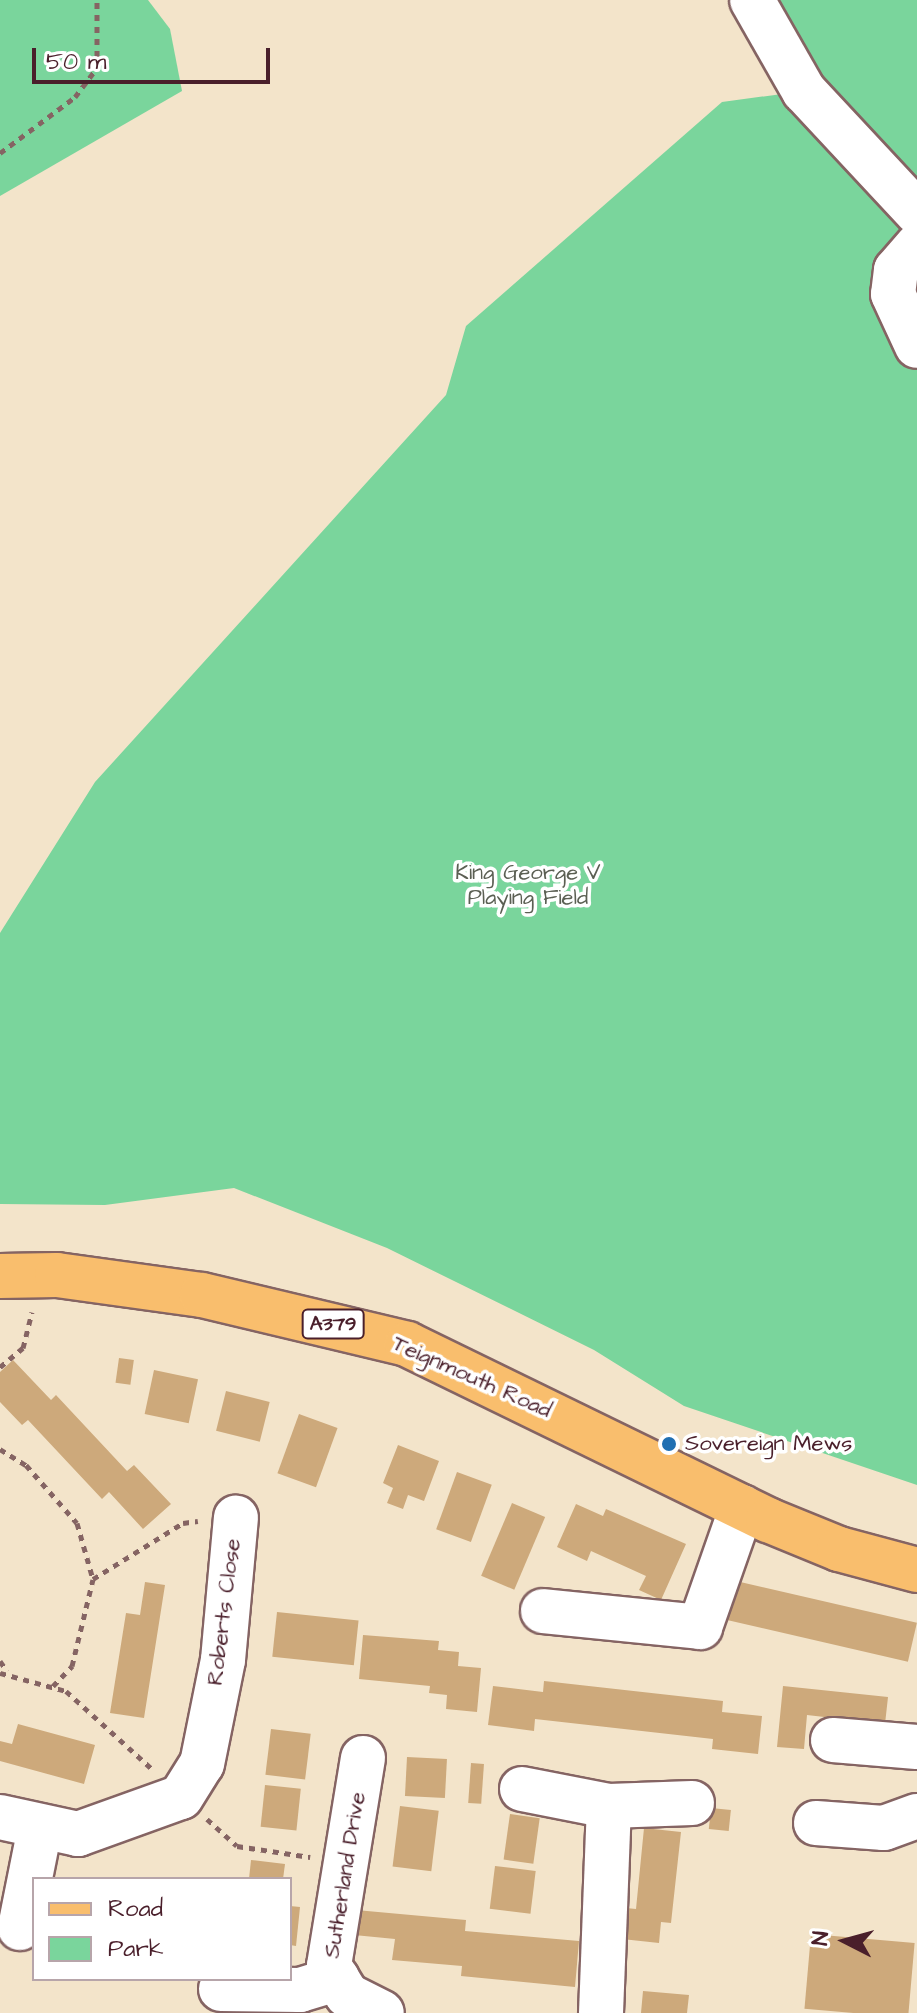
<!DOCTYPE html>
<html>
<head>
<meta charset="utf-8">
<style>
	body { margin:0 }
	#map { position:relative; width:917px; height:2013px; overflow:hidden; background:#f3e4ca; font-family:"Architects Daughter",sans-serif }
	div>[style] { position:absolute }
	.green>* { inset:0; background:#7ad59c }
	.building>* { inset:0; background:#cda97b; transform-origin:0 0 }
	.path>* { height:5px; margin-top:-2.5px; transform-origin:0; background:repeating-linear-gradient(90deg,#856463 0 6px,transparent 0 12px) }
	.roads { filter:drop-shadow(2px 0 #856463) drop-shadow(-2px 0 #856463) drop-shadow(0 2px #856463) drop-shadow(0 -2px #856463) }
	.minor>* { height:44px; margin:-22px; padding:0 22px; transform-origin:22px; border-radius:22px; background:#fff }
	.major>* { height:44px; margin:-22px; padding:0 22px; transform-origin:22px; border-radius:22px; background:#f9be6d }
	.dots>* { width:22px; height:22px; translate:-50% -50%; box-sizing:border-box; border:4px solid #fff; border-radius:50% }
	span { translate:-50% -50%; white-space:nowrap; text-align:center; line-height:1.15; -webkit-text-stroke:7px #fff; paint-order:stroke }
	.shield-label span { padding:2px 6px; background:#fff; border:2px solid; border-radius:6px; -webkit-text-stroke-width:0 }
	.shield-label { font-size:20px; color:#4a1f2b; font-weight:700 }
	.park-label { font-size:22px; color:#5b5f53 }
	.street-label { font-size:22px; color:#4a1f2b }
	.poi-label { font-size:22px; color:#4a1f2b }
	.left { translate:0 -50%; text-align:left }
	.legend { position:absolute; left:32px; top:1877px; width:260px; height:104px; box-sizing:border-box; background:#fff; border:2px solid #b7a5aa; margin:0; padding:10px 14px; list-style:none; font-size:24px; color:#4a1f2b }
	.legend li { display:flex; align-items:center; gap:16px; height:40px }
	.legend b { width:40px; border:2px solid #b7a5aa }
	.north { position:absolute; left:805px; top:1901px; width:80px; height:80px; -webkit-text-stroke:6px #fff; paint-order:stroke; rotate:276deg; font-size:22px; font-weight:700; line-height:32px; text-align:center; color:#4a1f2b }
	.north::after { content:''; display:block; margin:auto; width:28px; height:36px; background:#4a1f2b; clip-path:polygon(50% 0,100% 100%,50% 72%,0 100%) }
	.scale { position:absolute; left:32px; top:48px; width:238px; height:36px; box-sizing:border-box; border:4px solid #4a1f2b; border-top:0; padding-left:10px; font-size:24px; line-height:28px; white-space:nowrap; color:#4a1f2b; -webkit-text-stroke:6px #fff; paint-order:stroke }
</style>
</head>
<body>
<div id="map">
	<div class="green">
		<i style="clip-path:polygon(0 0,148px 0,170px 29px,182px 91px,0 196px)"></i>
		<i style="clip-path:polygon(752px 0,917px 0,917px 1485px,684px 1406px,594px 1350px,387px 1248px,234px 1188px,105px 1205px,0 1204px,0 933px,95px 782px,446px 395px,466px 326px,722px 102px,804px 91px)"></i>
	</div>
	<div class="building">
		<i style="left:119px;top:1358px;width:15px;height:25px;rotate:8deg"></i>
		<i style="clip-path:polygon(13px 1360px,51px 1400px,56px 1395px,127px 1471px,134px 1465px,171px 1504px,143px 1529px,109px 1492px,102px 1499px,28px 1420px,22px 1425px,0 1402px,0 1372px)"></i>
		<i style="left:154px;top:1370px;width:45px;height:45px;rotate:12deg"></i>
		<i style="left:226px;top:1391px;width:45px;height:41px;rotate:14deg"></i>
		<i style="left:299px;top:1414px;width:41px;height:63px;rotate:20deg"></i>
		<i style="clip-path:polygon(398px 1445px,439px 1461px,424px 1501px,408px 1495px,403px 1509px,387px 1503px,393px 1488px,383px 1483px)"></i>
		<i style="left:457px;top:1472px;width:37px;height:61px;rotate:20deg"></i>
		<i style="left:512px;top:1503px;width:36px;height:79px;rotate:23deg"></i>
		<i style="clip-path:polygon(576px 1504px,603px 1516px,606px 1509px,686px 1544px,661px 1600px,639px 1590px,646px 1576px,591px 1551px,587px 1561px,557px 1547px)"></i>
		<i style="left:723px;top:1578px;width:199px;height:40px;rotate:13deg"></i>
		<i style="clip-path:polygon(145px 1582px,165px 1585px,144px 1718px,110px 1713px,126px 1613px,140px 1615px)"></i>
		<i style="left:277px;top:1612px;width:82px;height:45px;rotate:6deg"></i>
		<i style="clip-path:polygon(363px 1635px,439px 1641px,438px 1650px,459px 1652px,458px 1666px,481px 1668px,477px 1712px,446px 1709px,447px 1695px,429px 1693px,430px 1686px,359px 1679px)"></i>
		<i style="clip-path:polygon(544px 1681px,723px 1701px,722px 1712px,762px 1716px,758px 1754px,712px 1749px,713px 1739px,535px 1719px,534px 1731px,488px 1725px,493px 1686px,543px 1692px)"></i>
		<i style="clip-path:polygon(783px 1686px,888px 1697px,885px 1724px,807px 1715px,804px 1749px,777px 1747px)"></i>
		<i style="clip-path:polygon(18px 1724px,95px 1745px,84px 1784px,0 1761px,0 1741px,12px 1744px)"></i>
		<i style="left:271px;top:1729px;width:40px;height:46px;rotate:7deg"></i>
		<i style="left:407px;top:1757px;width:40px;height:39px;rotate:3deg"></i>
		<i style="left:471px;top:1763px;width:13px;height:40px;rotate:4deg"></i>
		<i style="left:265px;top:1785px;width:36px;height:42px;rotate:6deg"></i>
		<i style="left:400px;top:1806px;width:39px;height:61px;rotate:7deg"></i>
		<i style="left:711px;top:1808px;width:20px;height:21px;rotate:6deg"></i>
		<i style="left:510px;top:1814px;width:30px;height:46px;rotate:8deg"></i>
		<i style="clip-path:polygon(644px 1828px,681px 1832px,671px 1923px,661px 1922px,659px 1943px,622px 1939px,626px 1908px,636px 1909px)"></i>
		<i style="clip-path:polygon(251px 1860px,285px 1864px,283px 1879px,249px 1879px)"></i>
		<i style="left:495px;top:1866px;width:41px;height:43px;rotate:7deg"></i>
		<i style="clip-path:polygon(290px 1906px,300px 1907px,296px 1946px,290px 1945px)"></i>
		<i style="clip-path:polygon(356px 1910px,466px 1920px,465px 1931px,579px 1941px,575px 1987px,461px 1976px,462px 1966px,392px 1960px,395px 1939px,354px 1935px)"></i>
		<i style="left:811px;top:1934px;width:104px;height:75px;rotate:5deg"></i>
		<i style="clip-path:polygon(643px 1991px,689px 1995px,687px 2013px,641px 2013px)"></i>
	</div>
	<div class="path">
		<i style="left:0;top:153px;width:94px;rotate:-36.7deg"></i>
		<i style="left:75px;top:97px;width:36px;rotate:-53deg"></i>
		<i style="left:97px;top:68px;width:68px;rotate:-90deg"></i>
		<i style="left:0;top:1367px;width:30px;rotate:-40deg"></i>
		<i style="left:23px;top:1348px;width:37px;rotate:-76deg"></i>
		<i style="left:0;top:1449px;width:31px;rotate:32deg"></i>
		<i style="left:26px;top:1465px;width:77px;rotate:48.7deg"></i>
		<i style="left:77px;top:1523px;width:58px;rotate:74.1deg"></i>
		<i style="left:0;top:1661px;width:12px;rotate:55deg"></i>
		<i style="left:0;top:1673px;width:68px;rotate:15.3deg"></i>
		<i style="left:66px;top:1691px;width:116px;rotate:42.2deg"></i>
		<i style="left:53px;top:1686px;width:28px;rotate:-46deg"></i>
		<i style="left:72px;top:1666px;width:89px;rotate:-76.4deg"></i>
		<i style="left:93px;top:1579px;width:106px;rotate:-31.9deg"></i>
		<i style="left:183px;top:1523px;width:15px;rotate:-8deg"></i>
		<i style="left:207px;top:1819px;width:40px;rotate:42deg"></i>
		<i style="left:237px;top:1846px;width:74px;rotate:8.6deg"></i>
	</div>
	<div class="roads">
		<div class="minor">
			<i style="left:752px;top:0;width:105px;rotate:60.3deg"></i>
			<i style="left:804px;top:91px;width:166px;rotate:47deg"></i>
			<i style="left:917px;top:246px;width:32px;rotate:131deg"></i>
			<i style="left:896px;top:270px;width:24px;rotate:97deg"></i>
			<i style="left:893px;top:294px;width:57px;rotate:65.2deg"></i>
			<i style="left:543px;top:1611px;width:158px;rotate:5.8deg"></i>
			<i style="left:700px;top:1627px;width:127px;rotate:-70.7deg"></i>
			<i style="left:833px;top:1740px;width:84px;rotate:4.8deg"></i>
			<i style="left:363px;top:1758px;width:211px;rotate:99.3deg"></i>
			<i style="left:329px;top:1966px;width:34px;rotate:58deg"></i>
			<i style="left:347px;top:1995px;width:39px;rotate:27deg"></i>
			<i style="left:522px;top:1789px;width:89px;rotate:11.1deg"></i>
			<i style="left:609px;top:1806px;width:83px;rotate:-2.1deg"></i>
			<i style="left:0;top:1817px;width:80px;rotate:12.3deg"></i>
			<i style="left:78px;top:1834px;width:109px;rotate:-19.8deg"></i>
			<i style="left:181px;top:1797px;width:39px;rotate:-58deg"></i>
			<i style="left:202px;top:1764px;width:106px;rotate:-78.6deg"></i>
			<i style="left:223px;top:1660px;width:143px;rotate:-84.8deg"></i>
			<i style="left:816px;top:1823px;width:68px;rotate:4.2deg"></i>
			<i style="left:884px;top:1828px;width:35px;rotate:-20deg"></i>
			<i style="left:20px;top:1928px;width:102px;rotate:-78.7deg"></i>
			<i style="left:221px;top:1989px;width:79px;rotate:0.7deg"></i>
			<i style="left:300px;top:1990px;width:39px;rotate:-17deg"></i>
			<i style="left:601px;top:2013px;width:207px;rotate:-87.8deg"></i>
		</div>
		<div class="major">
			<i style="left:0;top:1276px;width:57px;rotate:-1deg"></i>
			<i style="left:57px;top:1275px;width:146px;rotate:7.9deg"></i>
			<i style="left:202px;top:1295px;width:211px;rotate:13.4deg"></i>
			<i style="left:407px;top:1344px;width:402px;rotate:26deg"></i>
			<i style="left:768px;top:1520px;width:77px;rotate:22.2deg"></i>
			<i style="left:839px;top:1549px;width:81px;rotate:15.1deg"></i>
		</div>
	</div>
	<div class="dots">
		<i style="left:669px;top:1444px;background:#1f6fb2"></i>
	</div>
	<div class="shield-label">
		<span style="left:333px;top:1324px">A379</span>
	</div>
	<div class="park-label">
		<span style="left:528px;top:885px">King George V<br>Playing Field</span>
	</div>
	<div class="street-label">
		<span style="left:472px;top:1377px;rotate:24deg">Teignmouth Road</span>
		<span style="left:224px;top:1612px;rotate:-83deg">Roberts Close</span>
		<span style="left:345px;top:1875px;rotate:-81deg">Sutherland Drive</span>
	</div>
	<div class="poi-label">
		<span class="left" style="left:685px;top:1444px">Sovereign Mews</span>
	</div>
	<ul class="legend">
	<li><b style="height:10px;background:#f9be6d"></b>Road</li>
	<li><b style="height:22px;background:#7ad59c"></b>Park</li>
	</ul>
	<div class="north">N</div>
	<div class="scale">50 m</div>
</div>
</body>
</html>
